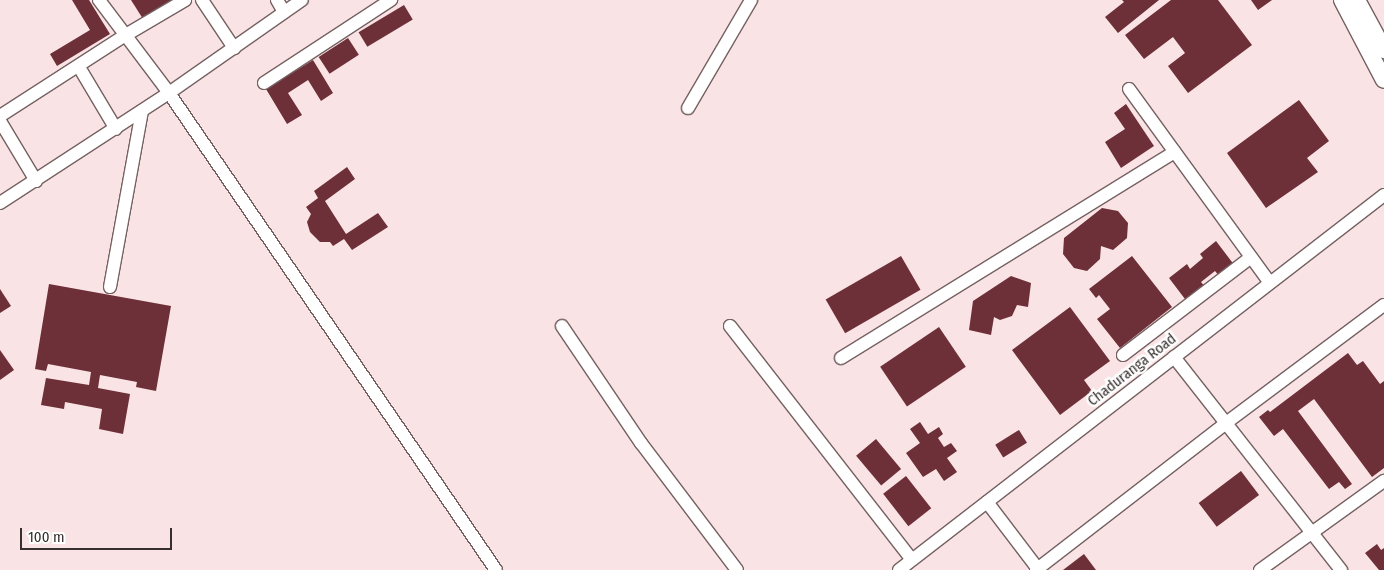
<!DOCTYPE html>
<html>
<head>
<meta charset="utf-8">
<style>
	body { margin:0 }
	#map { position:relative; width:1384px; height:570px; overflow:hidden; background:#fae3e4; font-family:"Fira Sans Condensed",sans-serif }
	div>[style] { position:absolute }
	.building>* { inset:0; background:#6d2f38; transform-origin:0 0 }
	.roads { filter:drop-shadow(1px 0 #756162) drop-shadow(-1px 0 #756162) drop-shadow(0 1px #756162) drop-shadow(0 -1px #756162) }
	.minor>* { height:12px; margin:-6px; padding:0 6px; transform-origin:6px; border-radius:6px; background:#fff }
	.major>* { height:16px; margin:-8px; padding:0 8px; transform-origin:8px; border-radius:8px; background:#fff }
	span { translate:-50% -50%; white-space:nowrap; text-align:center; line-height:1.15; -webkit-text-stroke:5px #fff; paint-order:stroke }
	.street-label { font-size:15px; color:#372e2f }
	.scale { position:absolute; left:20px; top:528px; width:152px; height:22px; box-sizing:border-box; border:2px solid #372e2f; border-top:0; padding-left:6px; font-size:15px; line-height:18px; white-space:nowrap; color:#372e2f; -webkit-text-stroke:4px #fff; paint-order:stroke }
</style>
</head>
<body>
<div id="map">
	<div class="building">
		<i style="clip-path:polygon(72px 0,89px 0,110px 34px,57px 66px,50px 54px,90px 30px)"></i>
		<i style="clip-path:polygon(131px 0,172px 0,143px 19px)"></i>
		<i style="clip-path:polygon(1122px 0,1159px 0,1118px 33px,1105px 17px,1124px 2px)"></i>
		<i style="clip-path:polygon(1171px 0,1218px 0,1252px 45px,1188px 93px,1168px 66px,1185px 53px,1173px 37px,1144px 59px,1125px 35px)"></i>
		<i style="clip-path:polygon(1251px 0,1272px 0,1258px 10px)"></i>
		<i style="left:404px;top:5px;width:17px;height:53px;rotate:59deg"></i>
		<i style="left:348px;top:38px;width:20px;height:35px;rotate:57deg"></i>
		<i style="clip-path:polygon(313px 60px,333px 93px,321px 101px,308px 80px,288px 93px,302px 115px,287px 124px,266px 89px)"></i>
		<i style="clip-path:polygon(1299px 100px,1329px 141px,1307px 158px,1318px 172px,1266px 208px,1227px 153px)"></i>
		<i style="clip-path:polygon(1126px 104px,1154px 146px,1121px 168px,1105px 142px,1125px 129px,1114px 113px)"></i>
		<i style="clip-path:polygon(347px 167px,355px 179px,325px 201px,346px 234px,378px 213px,388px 227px,352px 250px,344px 239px,333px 246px,330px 242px,320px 242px,310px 232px,307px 222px,311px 214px,306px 207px,318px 198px,314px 191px)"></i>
		<i style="clip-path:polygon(1102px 208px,1118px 211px,1128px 223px,1127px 238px,1113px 250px,1101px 246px,1100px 259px,1087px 271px,1074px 268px,1063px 254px,1064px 238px)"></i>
		<i style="clip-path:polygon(1216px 241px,1235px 266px,1220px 277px,1215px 271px,1201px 282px,1206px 288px,1188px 303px,1169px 278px,1187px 264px,1190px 269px,1203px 258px,1200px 254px)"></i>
		<i style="left:901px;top:256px;width:39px;height:87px;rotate:60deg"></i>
		<i style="clip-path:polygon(1132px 256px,1172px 307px,1120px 348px,1097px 319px,1110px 309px,1099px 295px,1096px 298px,1089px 289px)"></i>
		<i style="clip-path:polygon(1011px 276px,1031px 283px,1028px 307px,1017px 305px,1012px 316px,1000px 320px,994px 317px,991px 335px,969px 330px,973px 301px)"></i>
		<i style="clip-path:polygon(49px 284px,171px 306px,156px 391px,136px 387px,137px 382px,100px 375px,98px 388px,130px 394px,123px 434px,99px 429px,102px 409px,65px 402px,64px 409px,41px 405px,46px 378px,89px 385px,91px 372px,48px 364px,46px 371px,35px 369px)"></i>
		<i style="clip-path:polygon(0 289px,11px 306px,0 313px)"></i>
		<i style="clip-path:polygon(1070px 307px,1110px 361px,1084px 380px,1092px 391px,1060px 415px,1012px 350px)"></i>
		<i style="left:939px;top:327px;width:48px;height:71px;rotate:56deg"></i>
		<i style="clip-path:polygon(0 350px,14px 370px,0 380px)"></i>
		<i style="clip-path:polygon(1348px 353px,1357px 365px,1363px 361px,1380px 384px,1384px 381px,1384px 468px,1372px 477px,1314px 399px,1298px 411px,1352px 484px,1345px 489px,1339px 482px,1329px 489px,1283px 429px,1274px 436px,1259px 417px,1268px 410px,1270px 412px)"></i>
		<i style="clip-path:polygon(920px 422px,928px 434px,939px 427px,943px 434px,938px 438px,944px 447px,951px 443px,957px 451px,947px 458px,957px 472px,944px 481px,936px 469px,923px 477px,906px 453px,920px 443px,910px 429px)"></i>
		<i style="left:1019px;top:430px;width:15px;height:28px;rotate:58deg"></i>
		<i style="left:876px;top:439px;width:39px;height:26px;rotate:50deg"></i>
		<i style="left:1241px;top:471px;width:30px;height:53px;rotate:53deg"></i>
		<i style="left:906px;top:476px;width:41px;height:29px;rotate:52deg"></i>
		<i style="clip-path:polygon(1377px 544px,1381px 550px,1384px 548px,1384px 570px,1379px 570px,1365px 553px)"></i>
		<i style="clip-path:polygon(1084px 554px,1096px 570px,1063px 570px)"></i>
	</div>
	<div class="roads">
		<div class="minor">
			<i style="left:99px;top:0;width:116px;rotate:53deg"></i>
			<i style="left:169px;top:93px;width:578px;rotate:55.57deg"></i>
			<i style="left:202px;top:0;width:58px;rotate:56.3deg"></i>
			<i style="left:277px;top:0;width:14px;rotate:60deg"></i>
			<i style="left:79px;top:67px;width:72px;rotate:59.2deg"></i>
			<i style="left:264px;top:83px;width:152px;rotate:-33.2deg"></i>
			<i style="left:1129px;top:89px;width:238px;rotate:54deg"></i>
			<i style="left:688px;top:108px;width:125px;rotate:-59.7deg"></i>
			<i style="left:0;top:116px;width:148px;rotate:-32.8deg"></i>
			<i style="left:124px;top:36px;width:71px;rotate:-30.5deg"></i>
			<i style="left:0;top:121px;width:70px;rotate:59deg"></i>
			<i style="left:0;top:203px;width:202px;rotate:-33.1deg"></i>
			<i style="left:169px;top:93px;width:162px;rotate:-35deg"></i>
			<i style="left:110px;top:287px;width:179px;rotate:-79.7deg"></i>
			<i style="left:562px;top:326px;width:141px;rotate:56deg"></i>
			<i style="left:641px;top:443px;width:159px;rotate:52.9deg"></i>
			<i style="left:730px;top:326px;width:296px;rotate:52.1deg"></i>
			<i style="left:1123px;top:355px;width:161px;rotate:-37.4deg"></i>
			<i style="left:1174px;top:357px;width:271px;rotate:51.9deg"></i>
			<i style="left:841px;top:358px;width:392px;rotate:-31.7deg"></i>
			<i style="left:987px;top:502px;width:84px;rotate:52.7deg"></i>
			<i style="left:899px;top:570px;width:613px;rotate:-37.71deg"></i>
			<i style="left:1036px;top:570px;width:240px;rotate:-37.7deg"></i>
			<i style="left:1226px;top:423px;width:197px;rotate:-36.8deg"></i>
			<i style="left:1260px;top:570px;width:153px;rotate:-35.7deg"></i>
		</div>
		<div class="major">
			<i style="left:1342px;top:0;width:90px;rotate:62.3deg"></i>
			<i style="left:1357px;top:0;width:57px;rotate:61.6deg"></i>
		</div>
	</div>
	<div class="street-label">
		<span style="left:1132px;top:370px;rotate:-38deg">Chaduranga Road</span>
	</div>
	<div class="scale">100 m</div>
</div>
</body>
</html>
